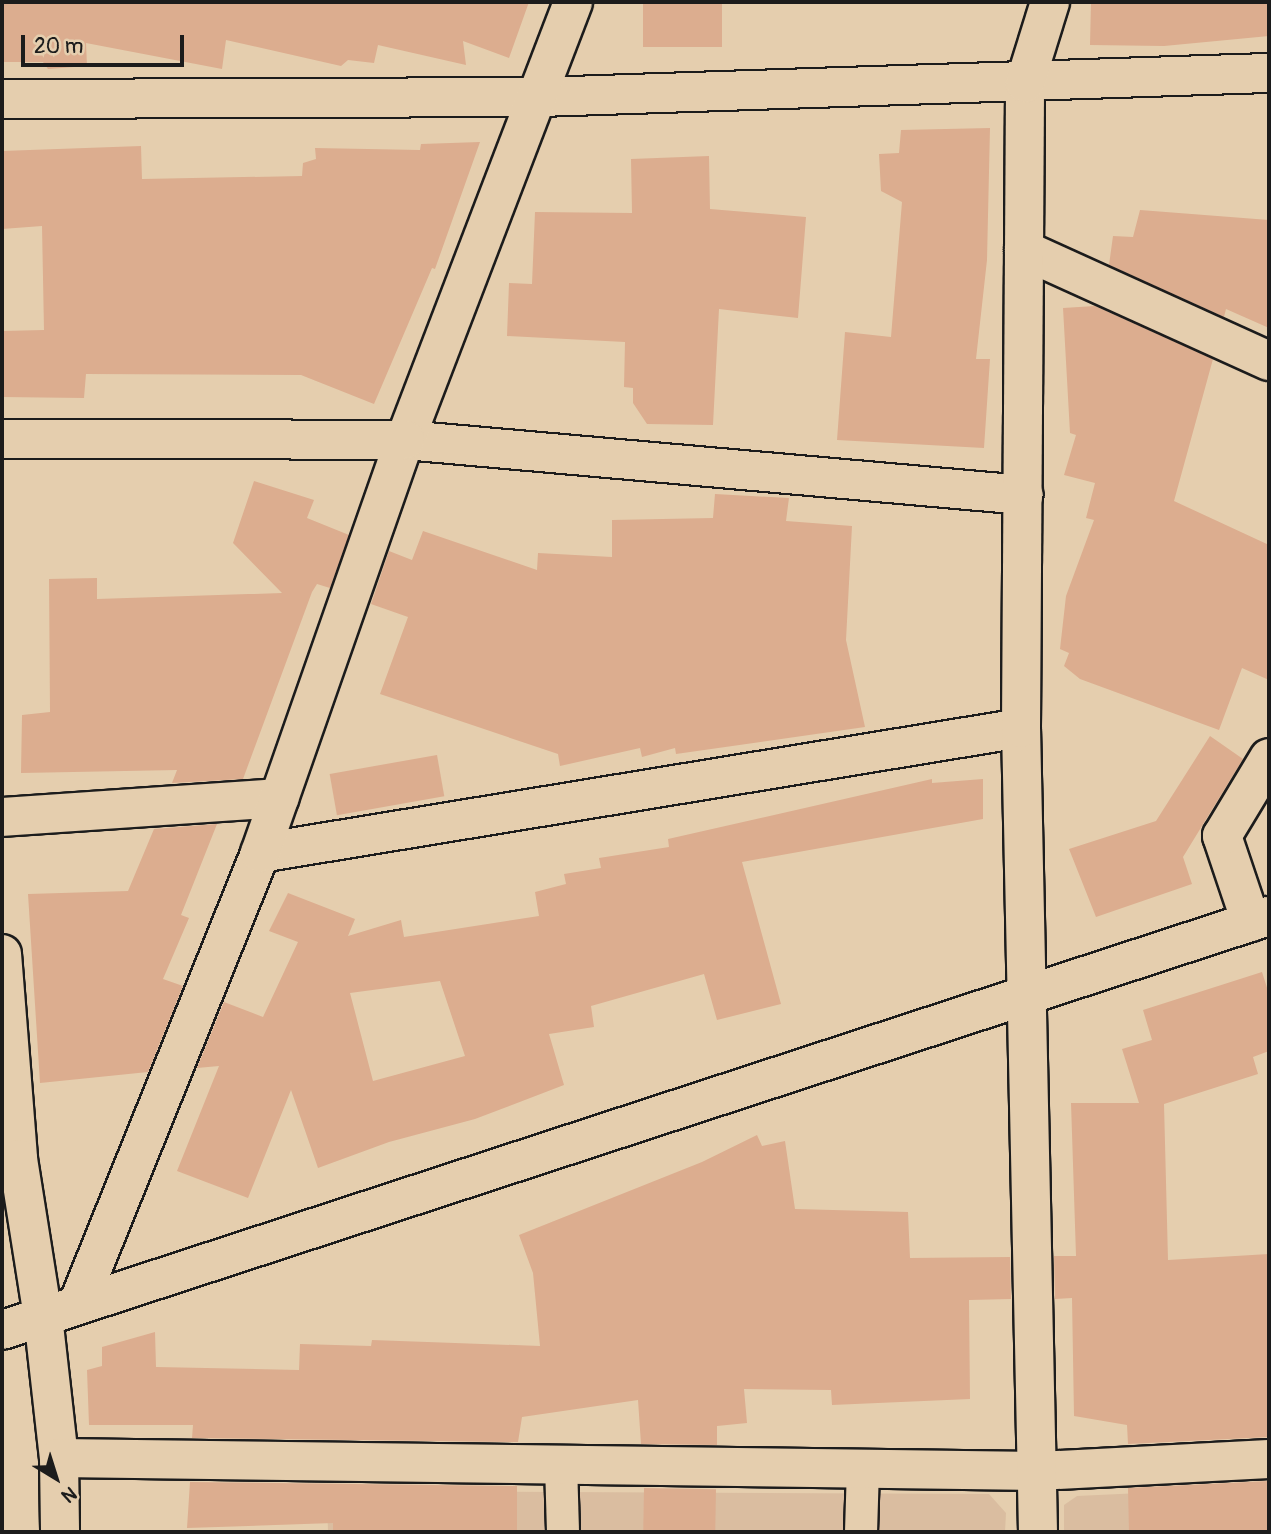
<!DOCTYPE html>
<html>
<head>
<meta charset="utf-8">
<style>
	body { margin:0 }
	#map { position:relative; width:1271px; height:1534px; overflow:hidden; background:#e5ceae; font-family:Pangolin,sans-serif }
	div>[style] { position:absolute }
	.built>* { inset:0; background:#dabda0 }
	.building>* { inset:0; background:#dcad8f; transform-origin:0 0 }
	.roads { filter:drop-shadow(2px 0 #1c1c1c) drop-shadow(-2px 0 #1c1c1c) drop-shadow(0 2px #1c1c1c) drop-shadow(0 -2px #1c1c1c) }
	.lane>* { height:32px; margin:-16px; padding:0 16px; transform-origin:16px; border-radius:16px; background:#e5ceae }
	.street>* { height:38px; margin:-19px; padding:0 19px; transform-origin:19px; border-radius:19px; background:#e5ceae }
	.secondary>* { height:38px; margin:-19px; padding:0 19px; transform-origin:19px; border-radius:19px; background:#e5ceae }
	span { translate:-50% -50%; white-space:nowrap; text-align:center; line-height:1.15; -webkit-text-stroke:6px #e5ceae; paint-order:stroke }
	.frame { position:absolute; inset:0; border:4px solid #1c1c1c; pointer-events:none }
	.north { position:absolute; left:21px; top:1443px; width:70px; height:70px; -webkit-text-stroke:5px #e5ceae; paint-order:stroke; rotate:142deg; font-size:19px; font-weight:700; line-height:28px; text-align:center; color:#1c1c1c }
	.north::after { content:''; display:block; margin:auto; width:24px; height:32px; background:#1c1c1c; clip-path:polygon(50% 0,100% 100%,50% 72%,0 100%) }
	.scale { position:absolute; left:21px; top:35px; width:163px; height:32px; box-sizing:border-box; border:4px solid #1c1c1c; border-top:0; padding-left:9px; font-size:21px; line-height:24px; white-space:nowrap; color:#1c1c1c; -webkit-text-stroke:5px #e5ceae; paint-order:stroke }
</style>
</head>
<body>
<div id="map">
	<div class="built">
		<i style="clip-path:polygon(1269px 1487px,1269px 1532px,1064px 1532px,1064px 1505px,1077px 1496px)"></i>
		<i style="clip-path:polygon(327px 1491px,989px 1494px,1006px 1513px,1005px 1532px,328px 1532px)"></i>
	</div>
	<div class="building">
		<i style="clip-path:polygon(2px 2px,529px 2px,509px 58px,463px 41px,466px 65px,378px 45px,374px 63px,348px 60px,341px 66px,226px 40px,222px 69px,86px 43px,87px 66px,48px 69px,43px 62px,2px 62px)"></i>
		<i style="left:643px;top:2px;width:79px;height:45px"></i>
		<i style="clip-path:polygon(1091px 2px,1269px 2px,1269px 36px,1164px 46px,1090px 45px)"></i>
		<i style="clip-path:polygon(990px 128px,987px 260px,976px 359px,990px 359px,984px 448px,837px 440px,845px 332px,891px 337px,902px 202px,881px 191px,879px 154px,899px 153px,901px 130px)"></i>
		<i style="clip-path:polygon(480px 142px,435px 269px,432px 268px,374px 404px,301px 375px,86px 374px,84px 398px,2px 397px,2px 331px,44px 330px,42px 226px,2px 229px,2px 151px,141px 146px,142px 179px,302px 176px,303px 163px,316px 159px,315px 148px,420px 150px,421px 144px)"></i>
		<i style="clip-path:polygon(709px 156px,710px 209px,806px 217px,798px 318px,719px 309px,713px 425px,647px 424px,633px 403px,633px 388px,624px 387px,625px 342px,507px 336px,509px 283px,532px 284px,535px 212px,632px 213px,631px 159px)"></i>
		<i style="clip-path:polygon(1140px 210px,1269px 220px,1269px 328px,1226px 309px,1224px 317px,1109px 265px,1113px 236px,1133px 237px)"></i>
		<i style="clip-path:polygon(1095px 306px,1213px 359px,1174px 501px,1269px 545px,1269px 680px,1242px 668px,1219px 730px,1080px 679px,1064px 666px,1069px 653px,1060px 649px,1066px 596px,1094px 520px,1086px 518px,1095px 483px,1064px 475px,1076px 435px,1070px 433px,1063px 308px)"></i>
		<i style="clip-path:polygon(254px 481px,314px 500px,307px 518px,349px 535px,330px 588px,317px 584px,312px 592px,243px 779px,172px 783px,177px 770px,21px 773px,22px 715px,50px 712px,49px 579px,97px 578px,97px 599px,282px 593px,233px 543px)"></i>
		<i style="clip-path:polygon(715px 494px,789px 498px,786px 521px,852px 526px,846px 640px,865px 727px,676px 754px,675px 748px,642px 757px,640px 748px,560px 766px,558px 754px,380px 694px,408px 617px,371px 604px,389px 551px,412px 560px,423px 531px,537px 570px,538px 553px,612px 557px,612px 520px,713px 518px)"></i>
		<i style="clip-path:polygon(1210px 736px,1243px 759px,1183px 857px,1192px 884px,1096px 917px,1069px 849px,1156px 821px)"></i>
		<i style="left:437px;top:755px;width:42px;height:109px;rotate:80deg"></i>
		<i style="clip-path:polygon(evenodd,932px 779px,932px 783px,983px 779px,983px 819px,742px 862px,781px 1004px,717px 1020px,704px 974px,591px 1006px,594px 1027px,549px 1034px,564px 1085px,475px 1119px,389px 1142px,318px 1168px,291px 1090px,248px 1198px,177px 1171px,219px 1066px,197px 1068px,224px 1002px,263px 1017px,298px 942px,269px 931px,288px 893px,355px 919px,348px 936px,401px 920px,404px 937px,539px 916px,535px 892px,566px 884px,564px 874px,601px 868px,599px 858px,669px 847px,668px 839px,932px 779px,440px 981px,465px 1056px,373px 1081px,350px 993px,440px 981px)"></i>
		<i style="clip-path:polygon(217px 824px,181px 915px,189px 918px,163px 979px,183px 986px,148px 1072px,40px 1083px,28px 894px,128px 891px,154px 829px)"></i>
		<i style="clip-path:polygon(1262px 972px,1269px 994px,1269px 1051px,1253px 1057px,1258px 1074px,1164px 1104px,1168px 1260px,1269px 1254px,1269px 1437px,1128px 1444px,1127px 1425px,1074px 1416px,1072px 1298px,1055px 1299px,1054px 1256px,1076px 1256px,1071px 1103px,1139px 1103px,1122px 1049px,1152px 1040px,1143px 1010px)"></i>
		<i style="clip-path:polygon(757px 1135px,762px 1146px,785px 1141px,795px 1209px,908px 1212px,910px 1258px,1010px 1257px,1011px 1299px,969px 1300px,970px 1399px,832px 1405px,831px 1390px,744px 1389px,747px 1423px,717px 1426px,717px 1445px,641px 1444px,638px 1400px,522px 1417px,518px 1442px,192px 1438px,193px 1425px,89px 1425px,87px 1370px,102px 1366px,102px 1347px,155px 1332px,156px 1367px,299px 1370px,300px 1344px,371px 1346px,372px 1340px,540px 1346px,533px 1273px,519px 1235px,702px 1162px)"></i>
		<i style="clip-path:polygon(1269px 1481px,1269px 1532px,1129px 1532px,1128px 1488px)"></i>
		<i style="clip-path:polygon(190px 1482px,517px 1486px,517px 1532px,333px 1532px,333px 1523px,187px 1528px)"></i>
		<i style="left:644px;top:1488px;width:72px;height:44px;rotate:1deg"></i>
	</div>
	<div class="roads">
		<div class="lane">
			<i style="left:561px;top:1464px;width:68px;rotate:88.3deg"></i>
			<i style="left:861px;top:1532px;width:63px;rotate:-88.2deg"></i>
		</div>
		<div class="street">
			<i style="left:2px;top:99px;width:538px;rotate:-0.21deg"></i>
			<i style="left:540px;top:97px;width:729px;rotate:-1.89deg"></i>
			<i style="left:1024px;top:250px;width:269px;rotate:24.4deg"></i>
			<i style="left:405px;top:440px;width:621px;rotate:5.08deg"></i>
			<i style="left:2px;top:817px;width:278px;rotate:-3.9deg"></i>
			<i style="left:260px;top:853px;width:771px;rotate:-9.33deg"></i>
			<i style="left:1251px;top:922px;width:91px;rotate:-108.6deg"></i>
			<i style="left:1222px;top:836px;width:91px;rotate:-58.9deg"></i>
			<i style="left:2px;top:954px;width:206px;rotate:85.5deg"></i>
			<i style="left:18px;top:1159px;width:159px;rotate:81deg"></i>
			<i style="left:43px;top:1316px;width:143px;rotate:83.6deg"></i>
			<i style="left:59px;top:1458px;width:74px;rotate:89.2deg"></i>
			<i style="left:78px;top:1304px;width:486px;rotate:-68deg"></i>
			<i style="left:260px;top:853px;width:438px;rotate:-70.7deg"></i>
			<i style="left:405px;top:440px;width:469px;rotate:-69deg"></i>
			<i style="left:59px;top:1458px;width:980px;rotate:0.76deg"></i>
			<i style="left:1039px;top:1471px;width:230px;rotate:-3deg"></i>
			<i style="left:1038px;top:1532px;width:804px;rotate:-91.21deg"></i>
			<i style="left:1021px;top:728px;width:645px;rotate:-89.64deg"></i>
			<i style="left:1025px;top:83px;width:85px;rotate:-72.8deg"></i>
		</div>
		<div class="secondary">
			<i style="left:2px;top:439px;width:403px;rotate:0.1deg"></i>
			<i style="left:2px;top:1330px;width:1333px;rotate:-18.1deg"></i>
		</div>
	</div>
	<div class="frame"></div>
	<div class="north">N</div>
	<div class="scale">20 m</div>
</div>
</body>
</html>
